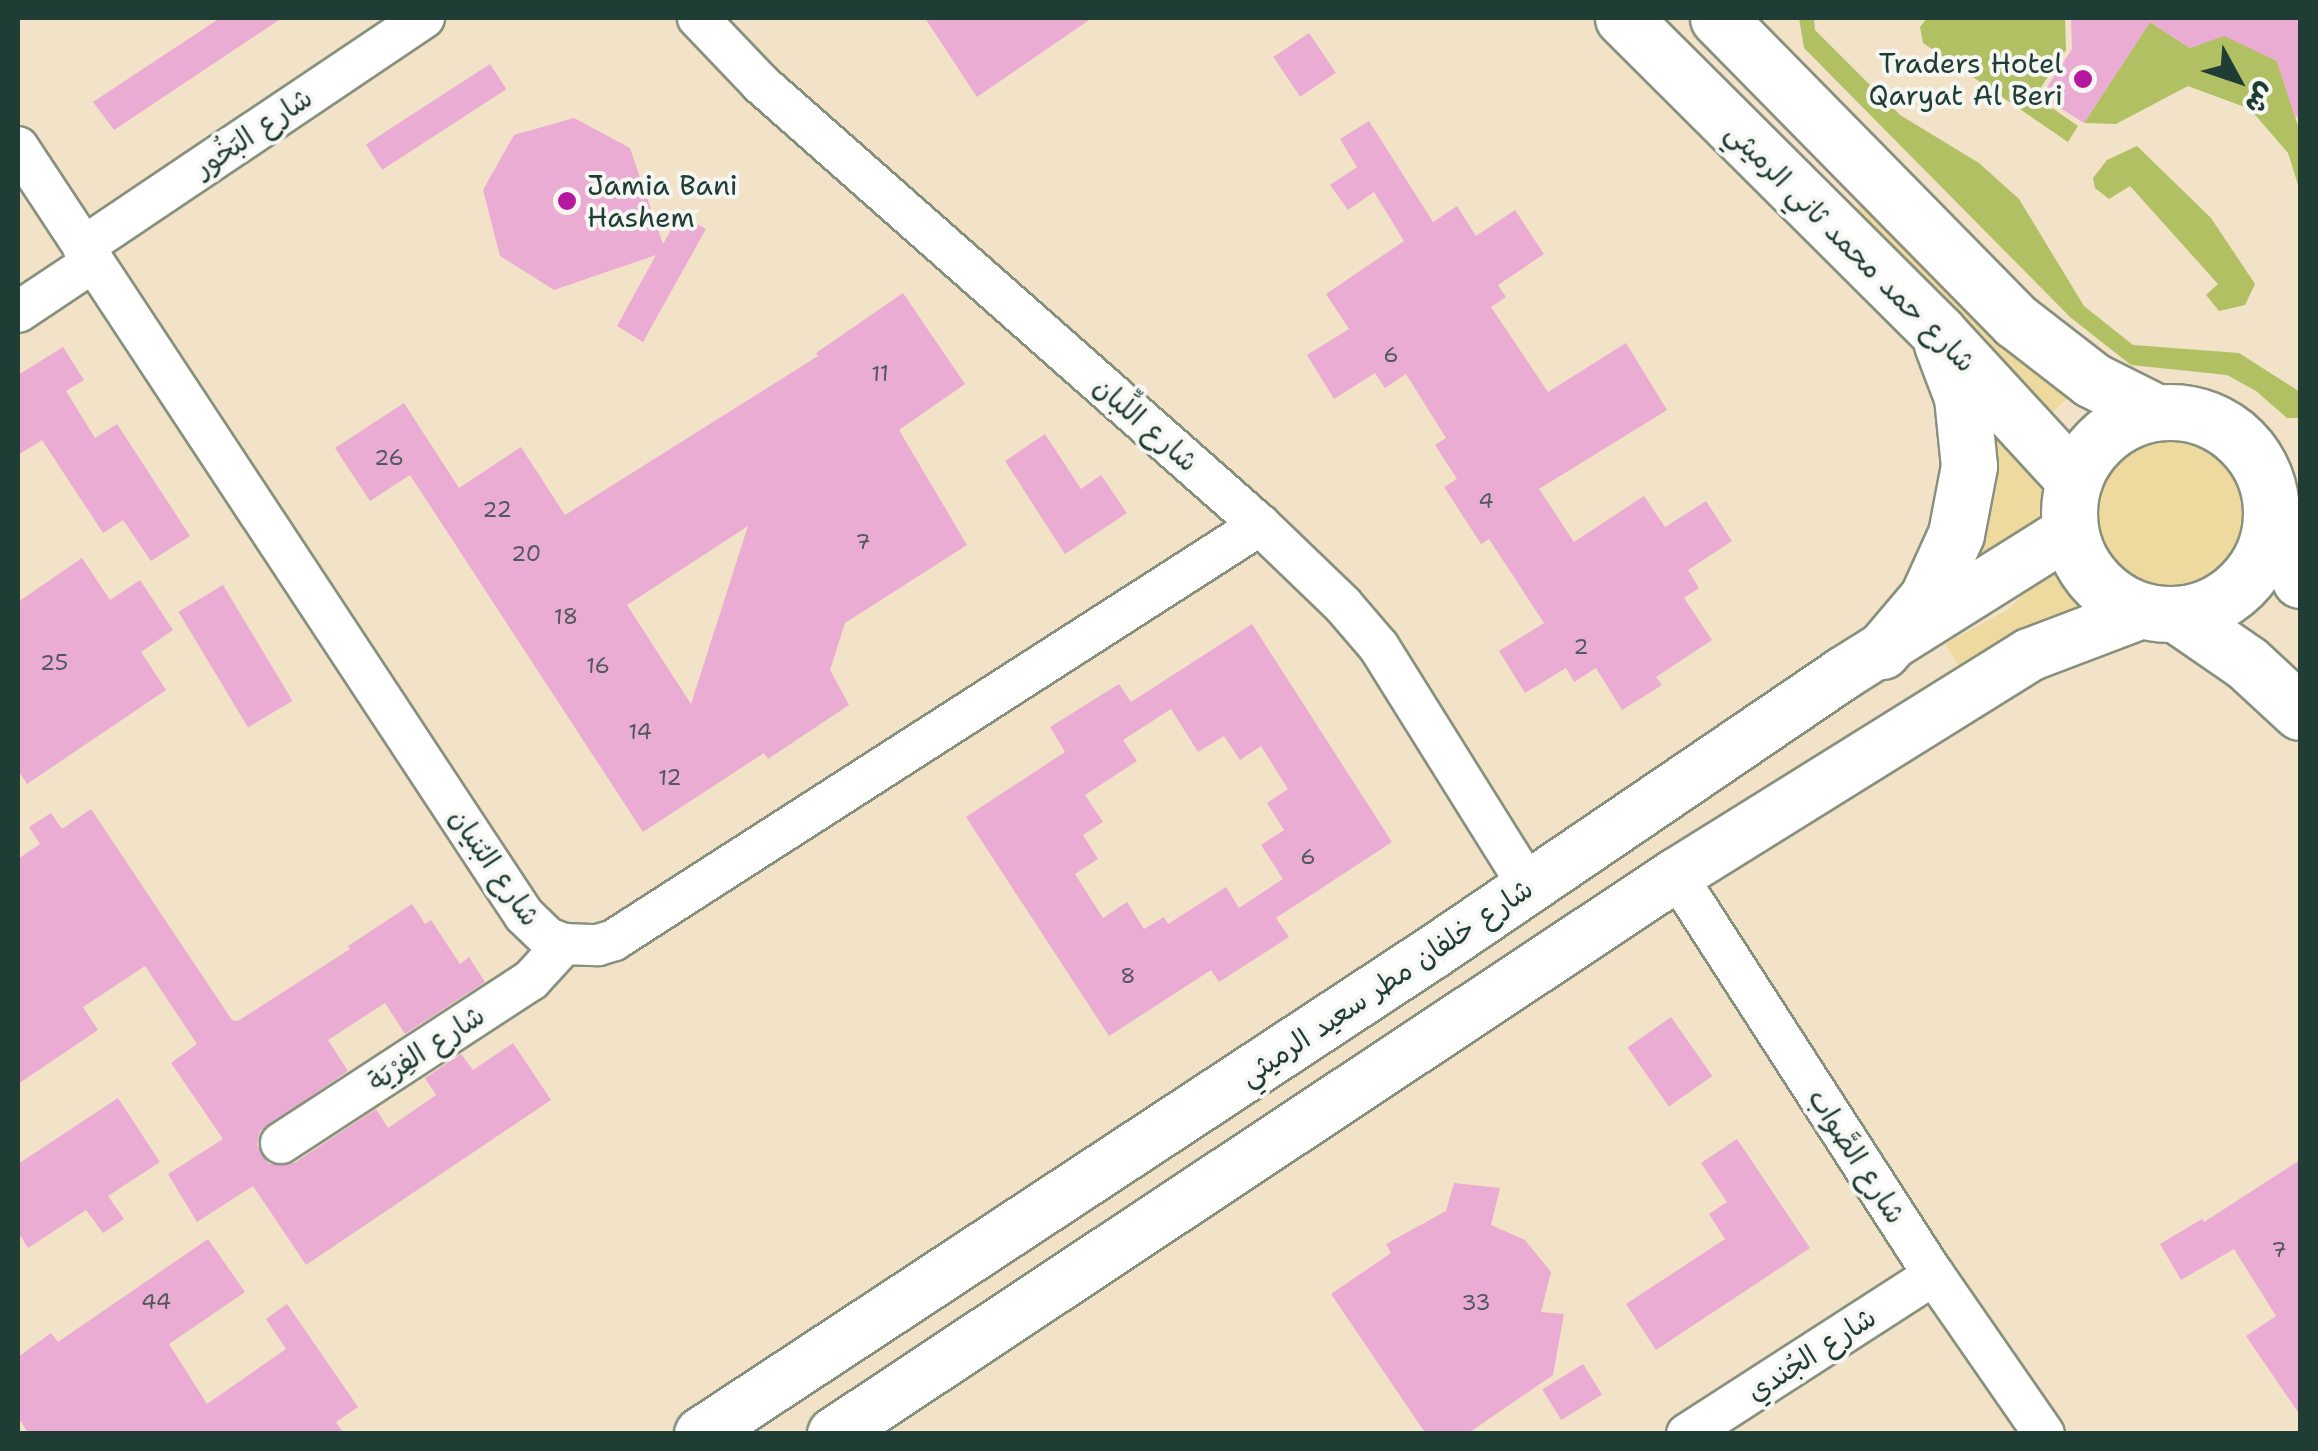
<!DOCTYPE html>
<html>
<head>
<meta charset="utf-8">
<style>
	body { margin:0 }
	#map { position:relative; width:2318px; height:1451px; overflow:hidden; background:#f2e2c8; font-family:"Shantell Sans","Playpen Sans Arabic",sans-serif }
	div>[style] { position:absolute }
	.green>* { inset:0; background:#b0c063 }
	.sand>* { inset:0; background:#eeda9e }
	.round { border-radius:50% }
	.building>* { inset:0; background:#eaacd2; transform-origin:0 0 }
	.roads { filter:drop-shadow(2px 0 #88907e) drop-shadow(-2px 0 #88907e) drop-shadow(0 2px #88907e) drop-shadow(0 -2px #88907e) }
	.minor>* { height:40px; margin:-20px; padding:0 20px; transform-origin:20px; border-radius:20px; background:#fff }
	.tertiary>* { height:52px; margin:-26px; padding:0 26px; transform-origin:26px; border-radius:26px; background:#fff }
	.secondary>* { height:55px; margin:-27.5px; padding:0 27.5px; transform-origin:27.5px; border-radius:27.5px; background:#fff }
	.secondary>.ring { margin:-27.5px; padding:0; box-sizing:content-box; background:none; border:55px solid #fff; border-radius:50% }
	.dots>* { width:28px; height:28px; translate:-50% -50%; box-sizing:border-box; border:5px solid #f6f6f2; border-radius:50% }
	span { translate:-50% -50%; white-space:nowrap; text-align:center; line-height:1.15; -webkit-text-stroke:8px #f6f6f2; paint-order:stroke }
	.number-label { font-size:22px; color:#52595c }
	.number-label span { -webkit-text-stroke-width:0 }
	.poi-label { font-size:28px; color:#1f3d34 }
	.right { translate:-100% -50%; text-align:right }
	.left { translate:0 -50%; text-align:left }
	.street-label { font-size:28px; color:#1f3d34 }
	.frame { position:absolute; inset:0; border:20px solid #1f3d34; pointer-events:none }
	.north { position:absolute; left:2188px; top:30px; width:100px; height:100px; -webkit-text-stroke:8px #f6f6f2; paint-order:stroke; rotate:130deg; font-size:28px; font-weight:700; line-height:40px; text-align:center; color:#1f3d34 }
	.north::after { content:''; display:block; margin:auto; width:35px; height:45px; background:#1f3d34; clip-path:polygon(50% 0,100% 100%,50% 72%,0 100%) }
</style>
</head>
<body>
<div id="map">
	<div class="green">
		<i style="clip-path:polygon(1799px 18px,1814px 18px,1815px 30px,1900px 115px,1979px 163px,2019px 199px,2084px 306px,2133px 345px,2239px 353px,2300px 392px,2300px 418px,2287px 418px,2256px 391px,2227px 375px,2131px 365px,2070px 317px,1804px 48px)"></i>
		<i style="clip-path:polygon(1927px 18px,2065px 18px,2066px 50px,2035px 96px,2078px 126px,2068px 142px,1923px 43px,1920px 27px)"></i>
		<i style="clip-path:polygon(2150px 22px,2190px 48px,2224px 35px,2277px 61px,2300px 132px,2300px 191px,2288px 153px,2250px 109px,2188px 86px,2116px 124px,2084px 123px)"></i>
		<i style="clip-path:polygon(2137px 146px,2211px 218px,2255px 284px,2245px 305px,2219px 311px,2206px 295px,2218px 284px,2130px 186px,2109px 199px,2095px 188px,2093px 178px,2107px 160px)"></i>
	</div>
	<div class="sand">
		<i style="clip-path:polygon(1874px 192px,2075px 390px,2045px 420px,2030px 390px,1854px 211px)"></i>
		<i style="clip-path:polygon(1993px 404px,2047px 489px,2044px 530px,1951px 597px,1986px 539px,1996px 456px)"></i>
		<i class="round" style="left:2094px;top:431px;width:160px;height:160px"></i>
		<i style="clip-path:polygon(2053px 565px,2086px 615px,2019px 631px,1959px 666px,1945px 644px,2009px 609px)"></i>
	</div>
	<div class="building">
		<i style="clip-path:polygon(220px 18px,282px 18px,114px 130px,93px 102px)"></i>
		<i style="clip-path:polygon(925px 18px,1092px 18px,977px 97px)"></i>
		<i style="clip-path:polygon(2071px 18px,2300px 18px,2300px 116px,2295px 117px,2277px 61px,2224px 36px,2190px 48px,2150px 22px,2084px 123px,2041px 96px,2072px 49px)"></i>
		<i style="left:1309px;top:33px;width:48px;height:43px;rotate:56deg"></i>
		<i style="left:490px;top:64px;width:30px;height:148px;rotate:57deg"></i>
		<i style="clip-path:polygon(574px 118px,630px 148px,663px 244px,680px 214px,706px 229px,643px 342px,617px 326px,656px 255px,554px 290px,500px 256px,483px 190px,514px 135px)"></i>
		<i style="clip-path:polygon(1369px 121px,1433px 222px,1457px 206px,1476px 236px,1515px 210px,1544px 254px,1498px 285px,1506px 297px,1491px 307px,1548px 392px,1626px 343px,1667px 410px,1539px 489px,1574px 542px,1644px 496px,1665px 527px,1706px 501px,1732px 541px,1688px 570px,1699px 588px,1684px 598px,1712px 640px,1656px 677px,1662px 685px,1622px 710px,1596px 668px,1574px 682px,1566px 668px,1525px 693px,1499px 651px,1544px 623px,1489px 539px,1481px 544px,1444px 487px,1457px 479px,1435px 445px,1446px 438px,1406px 374px,1385px 388px,1375px 373px,1334px 399px,1307px 355px,1349px 329px,1326px 294px,1404px 241px,1374px 192px,1348px 210px,1330px 185px,1357px 167px,1340px 139px)"></i>
		<i style="clip-path:polygon(evenodd,903px 293px,965px 384px,899px 430px,967px 545px,845px 623px,830px 670px,849px 705px,768px 759px,764px 753px,643px 832px,410px 475px,370px 501px,335px 448px,404px 403px,459px 488px,521px 447px,565px 515px,818px 356px,816px 353px,903px 293px,748px 526px,691px 704px,627px 605px,748px 526px)"></i>
		<i style="clip-path:polygon(63px 347px,84px 380px,66px 391px,95px 438px,117px 424px,190px 536px,151px 561px,123px 520px,103px 533px,42px 440px,18px 455px,18px 375px)"></i>
		<i style="clip-path:polygon(1045px 434px,1081px 489px,1101px 475px,1127px 513px,1065px 554px,1005px 461px)"></i>
		<i style="clip-path:polygon(82px 558px,110px 600px,140px 580px,173px 630px,141px 652px,166px 690px,27px 784px,18px 770px,18px 602px)"></i>
		<i style="left:223px;top:585px;width:135px;height:52px;rotate:59deg"></i>
		<i style="clip-path:polygon(evenodd,1252px 624px,1392px 842px,1276px 918px,1289px 937px,1219px 982px,1211px 970px,1109px 1036px,966px 817px,1065px 752px,1050px 727px,1119px 684px,1131px 702px,1252px 624px,1171px 709px,1198px 752px,1224px 736px,1240px 760px,1261px 746px,1288px 789px,1267px 803px,1284px 830px,1261px 845px,1283px 879px,1239px 908px,1226px 887px,1168px 924px,1164px 917px,1144px 929px,1127px 902px,1103px 918px,1075px 874px,1098px 859px,1083px 835px,1103px 822px,1085px 795px,1137px 761px,1123px 740px,1171px 709px)"></i>
		<i style="clip-path:polygon(91px 809px,232px 1020px,238px 1021px,350px 949px,348px 946px,412px 904px,425px 924px,431px 920px,460px 964px,469px 957px,485px 982px,405px 1034px,385px 1003px,328px 1040px,348px 1071px,260px 1131px,257px 1145px,269px 1164px,294px 1163px,376px 1109px,388px 1128px,436px 1095px,425px 1078px,461px 1054px,473px 1070px,513px 1043px,551px 1100px,306px 1265px,253px 1186px,197px 1222px,168px 1174px,223px 1139px,171px 1063px,197px 1044px,145px 966px,83px 1007px,98px 1030px,18px 1084px,18px 859px,40px 844px,29px 827px,51px 813px,62px 829px)"></i>
		<i style="left:1671px;top:1017px;width:72px;height:53px;rotate:55deg"></i>
		<i style="clip-path:polygon(118px 1098px,160px 1162px,108px 1196px,124px 1219px,103px 1233px,86px 1210px,28px 1248px,18px 1232px,18px 1164px)"></i>
		<i style="clip-path:polygon(1737px 1139px,1810px 1248px,1656px 1350px,1626px 1304px,1725px 1239px,1709px 1214px,1727px 1202px,1701px 1163px)"></i>
		<i style="clip-path:polygon(2300px 1160px,2300px 1415px,2246px 1336px,2276px 1316px,2234px 1249px,2181px 1280px,2160px 1244px,2202px 1219px,2204px 1222px)"></i>
		<i style="clip-path:polygon(1454px 1183px,1500px 1188px,1491px 1225px,1525px 1240px,1551px 1272px,1541px 1312px,1564px 1314px,1553px 1375px,1467px 1434px,1426px 1434px,1331px 1294px,1391px 1253px,1386px 1244px,1446px 1211px)"></i>
		<i style="clip-path:polygon(208px 1239px,245px 1292px,169px 1344px,207px 1404px,286px 1349px,266px 1319px,287px 1304px,358px 1407px,336px 1422px,344px 1434px,29px 1434px,18px 1417px,18px 1357px,51px 1333px,58px 1342px)"></i>
		<i style="left:1583px;top:1364px;width:36px;height:48px;rotate:58deg"></i>
	</div>
	<div class="roads">
		<div class="minor">
			<i style="left:698px;top:18px;width:91px;rotate:46.3deg"></i>
			<i style="left:761px;top:84px;width:666px;rotate:41.47deg"></i>
			<i style="left:1260px;top:525px;width:115px;rotate:43.9deg"></i>
			<i style="left:1343px;top:605px;width:55px;rotate:49.4deg"></i>
			<i style="left:1379px;top:647px;width:283px;rotate:58deg"></i>
			<i style="left:18px;top:147px;width:920px;rotate:56.62deg"></i>
			<i style="left:524px;top:915px;width:33px;rotate:44deg"></i>
			<i style="left:548px;top:938px;width:17px;rotate:21deg"></i>
			<i style="left:564px;top:944px;width:34px;rotate:2deg"></i>
			<i style="left:598px;top:945px;width:17px;rotate:-17deg"></i>
			<i style="left:614px;top:940px;width:768px;rotate:-32.72deg"></i>
			<i style="left:83px;top:247px;width:411px;rotate:-33.9deg"></i>
			<i style="left:18px;top:312px;width:90px;rotate:-33.7deg"></i>
			<i style="left:1676px;top:875px;width:476px;rotate:57.2deg"></i>
			<i style="left:1934px;top:1275px;width:193px;rotate:55.3deg"></i>
			<i style="left:281px;top:1143px;width:298px;rotate:-33.1deg"></i>
			<i style="left:531px;top:980px;width:49px;rotate:-47.5deg"></i>
			<i style="left:1687px;top:1434px;width:294px;rotate:-32.8deg"></i>
		</div>
		<div class="tertiary">
			<i style="left:701px;top:1434px;width:875px;rotate:-33.35deg"></i>
			<i style="left:1432px;top:953px;width:498px;rotate:-34.2deg"></i>
			<i style="left:1844px;top:673px;width:267px;rotate:-32.1deg"></i>
			<i style="left:834px;top:1434px;width:1011px;rotate:-33.58deg"></i>
			<i style="left:1676px;top:875px;width:416px;rotate:-31.9deg"></i>
			<i style="left:2029px;top:655px;width:124px;rotate:-20.8deg"></i>
		</div>
		<div class="secondary">
			<i style="left:1623px;top:18px;width:445px;rotate:44.9deg"></i>
			<i style="left:1938px;top:332px;width:201px;rotate:47.4deg"></i>
			<i style="left:1718px;top:18px;width:425px;rotate:45.5deg"></i>
			<i style="left:2016px;top:321px;width:96px;rotate:37.8deg"></i>
			<i style="left:2092px;top:380px;width:72px;rotate:26.6deg"></i>
			<i class="ring" style="left:2069px;top:412px;width:147px;height:147px"></i>
			<i style="left:2271px;top:514px;width:72px;rotate:66.3deg"></i>
			<i style="left:2176px;top:614px;width:86px;rotate:34.6deg"></i>
			<i style="left:2247px;top:663px;width:72px;rotate:42.8deg"></i>
			<i style="left:1882px;top:651px;width:70px;rotate:-49.7deg"></i>
			<i style="left:1927px;top:598px;width:70px;rotate:-65.6deg"></i>
			<i style="left:1956px;top:534px;width:69px;rotate:-79.2deg"></i>
			<i style="left:1969px;top:466px;width:69px;rotate:-95.8deg"></i>
			<i style="left:1962px;top:397px;width:57px;rotate:-110.7deg"></i>
		</div>
	</div>
	<div class="dots">
		<i style="left:2083px;top:79px;background:#b5179e"></i>
		<i style="left:567px;top:201px;background:#b5179e"></i>
	</div>
	<div class="number-label">
		<span style="left:1391px;top:355px">6</span>
		<span style="left:880px;top:374px">11</span>
		<span style="left:389px;top:458px">26</span>
		<span style="left:1486px;top:501px">4</span>
		<span style="left:497px;top:510px">22</span>
		<span style="left:863px;top:542px">7</span>
		<span style="left:526px;top:554px">20</span>
		<span style="left:566px;top:617px">18</span>
		<span style="left:1581px;top:647px">2</span>
		<span style="left:54px;top:663px">25</span>
		<span style="left:598px;top:666px">16</span>
		<span style="left:640px;top:732px">14</span>
		<span style="left:670px;top:778px">12</span>
		<span style="left:1308px;top:857px">6</span>
		<span style="left:1128px;top:976px">8</span>
		<span style="left:2279px;top:1250px">7</span>
		<span style="left:156px;top:1302px">44</span>
		<span style="left:1476px;top:1303px">33</span>
	</div>
	<div class="poi-label">
		<span class="right" style="left:2063px;top:79px">Traders Hotel<br>Qaryat Al Beri</span>
		<span class="left" style="left:587px;top:201px">Jamia Bani<br>Hashem</span>
	</div>
	<div class="street-label">
		<span style="left:253px;top:132px;rotate:-34deg">شارع البَخُور</span>
		<span style="left:1851px;top:247px;rotate:45deg">شارع حمد محمد ثاني الرميثي</span>
		<span style="left:1146px;top:424px;rotate:41deg">شارع اللِّبان</span>
		<span style="left:495px;top:867px;rotate:55deg">شارع البُنيان</span>
		<span style="left:1386px;top:982px;rotate:-34deg">شارع خلفان مطر سعيد الرميثي</span>
		<span style="left:426px;top:1048px;rotate:-33deg">شارع الفِرْيَة</span>
		<span style="left:1857px;top:1156px;rotate:57deg">شارع الصَّواب</span>
		<span style="left:1811px;top:1354px;rotate:-33deg">شارع الجُندي</span>
	</div>
	<div class="frame"></div>
	<div class="north">ش</div>
</div>
</body>
</html>
